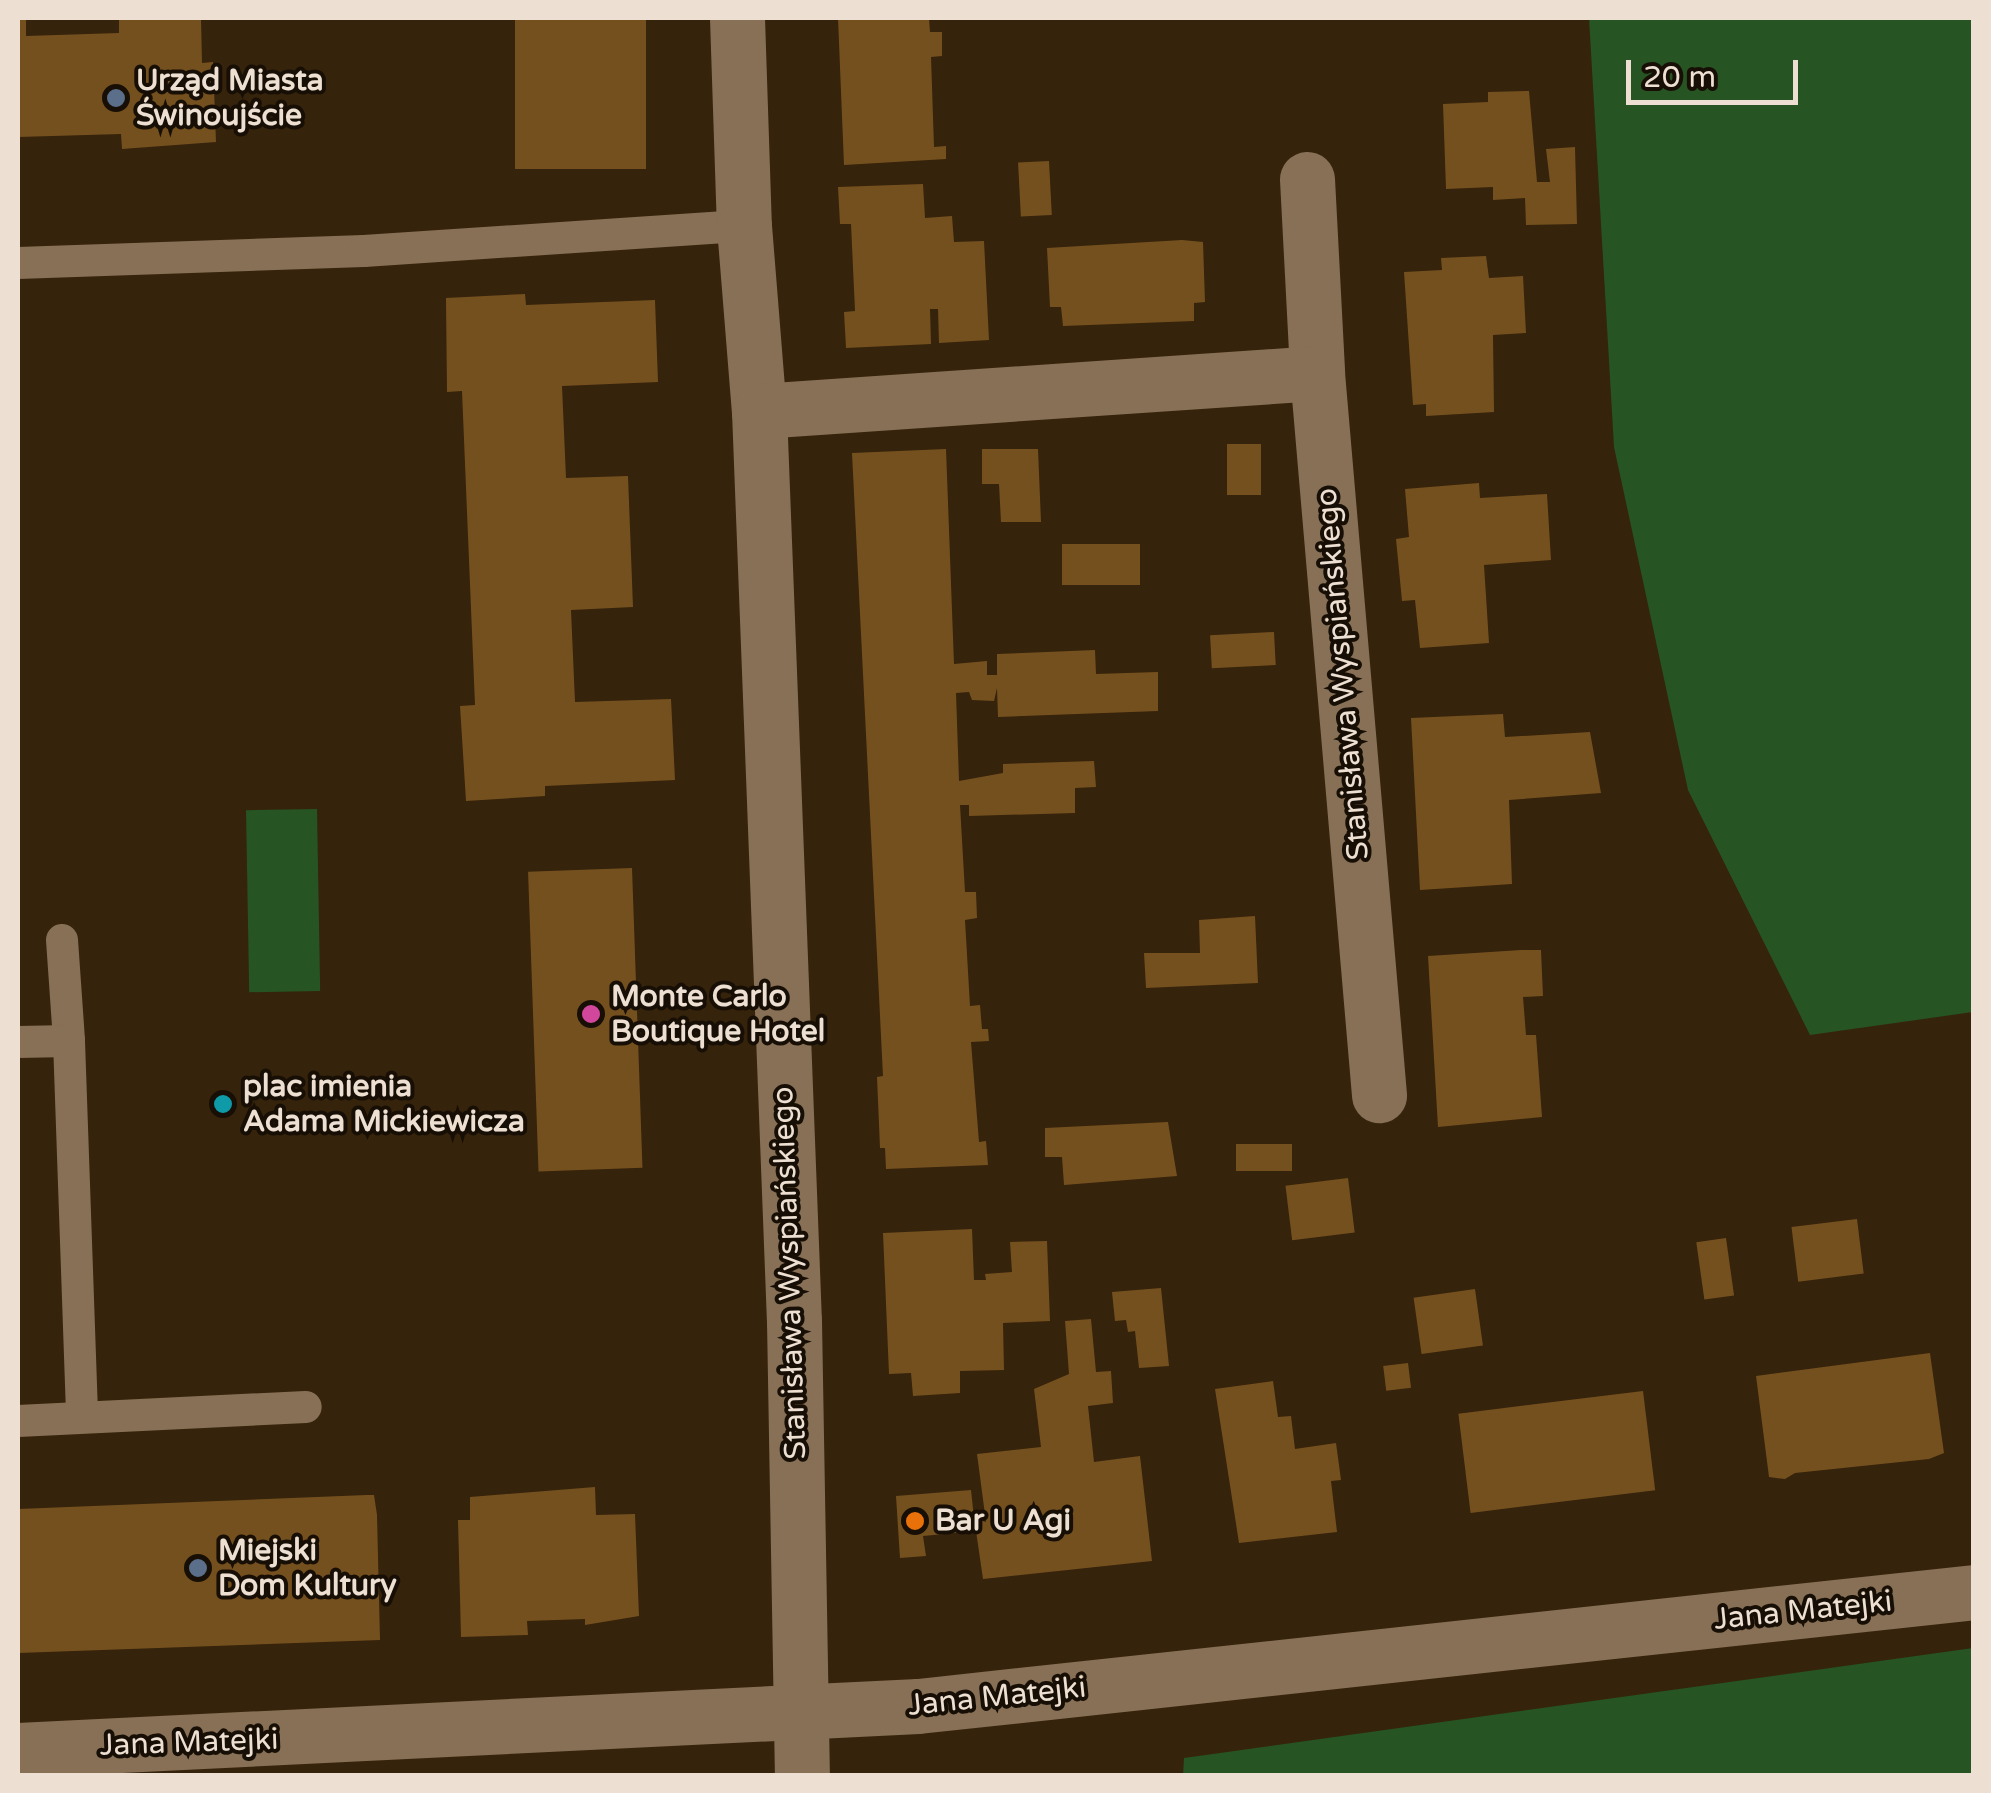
<!DOCTYPE html>
<html>
<head>
<meta charset="utf-8">
<style>
	body { margin:0 }
	#map { position:relative; width:1991px; height:1793px; overflow:hidden; background:#36230b; font-family:"Varela Round",sans-serif }
	div>[style] { position:absolute }
	.green>* { inset:0; background:#265422; transform-origin:0 0 }
	.building>* { inset:0; background:#75501f; transform-origin:0 0 }
	.service>* { height:32px; margin:-16px; padding:0 16px; transform-origin:16px; border-radius:16px; background:#877056 }
	.minor>* { height:55px; margin:-27.5px; padding:0 27.5px; transform-origin:27.5px; border-radius:27.5px; background:#877056 }
	.tertiary>* { height:55px; margin:-27.5px; padding:0 27.5px; transform-origin:27.5px; border-radius:27.5px; background:#877056 }
	.dots>* { width:28px; height:28px; translate:-50% -50%; box-sizing:border-box; border:5px solid #170f05; border-radius:50% }
	span { translate:-50% -50%; white-space:nowrap; text-align:center; line-height:1.15; -webkit-text-stroke:8px #170f05; paint-order:stroke }
	.poi-label { font-size:30px; color:#ede0d2; font-weight:700 }
	.left { translate:0 -50%; text-align:left }
	.street-label { font-size:30px; color:#ede0d2 }
	.frame { position:absolute; inset:0; border:20px solid #ede0d2; pointer-events:none }
	.scale { position:absolute; left:1626px; top:60px; width:172px; height:45px; box-sizing:border-box; border:5px solid #ede0d2; border-top:0; padding-left:12px; font-size:30px; line-height:35px; white-space:nowrap; color:#ede0d2; -webkit-text-stroke:8px #170f05; paint-order:stroke }
</style>
</head>
<body>
<div id="map">
	<div class="green">
		<i style="clip-path:polygon(1589px 18px,1973px 18px,1973px 1012px,1810px 1035px,1688px 790px,1614px 447px)"></i>
		<i style="left:317px;top:809px;width:182px;height:71px;rotate:89deg"></i>
		<i style="clip-path:polygon(1973px 1648px,1973px 1775px,1183px 1775px,1184px 1758px)"></i>
	</div>
	<div class="building">
		<i style="clip-path:polygon(18px 18px,26px 18px,26px 36px,119px 33px,119px 18px,201px 18px,202px 63px,213px 62px,216px 142px,122px 149px,121px 134px,18px 137px)"></i>
		<i style="left:515px;top:18px;width:131px;height:151px"></i>
		<i style="clip-path:polygon(838px 18px,929px 18px,930px 32px,942px 32px,942px 56px,931px 57px,934px 147px,946px 146px,946px 159px,844px 165px)"></i>
		<i style="clip-path:polygon(1529px 91px,1537px 182px,1550px 182px,1546px 149px,1575px 147px,1577px 224px,1526px 225px,1525px 198px,1493px 200px,1493px 187px,1446px 189px,1443px 104px,1488px 102px,1488px 92px)"></i>
		<i style="left:1049px;top:161px;width:54px;height:31px;rotate:87deg"></i>
		<i style="clip-path:polygon(923px 184px,925px 218px,952px 216px,954px 242px,984px 241px,989px 340px,939px 343px,938px 309px,930px 309px,931px 344px,846px 348px,844px 312px,855px 311px,851px 224px,840px 224px,838px 187px)"></i>
		<i style="clip-path:polygon(1182px 240px,1203px 242px,1205px 302px,1194px 303px,1194px 321px,1063px 326px,1061px 307px,1050px 307px,1047px 248px)"></i>
		<i style="clip-path:polygon(1486px 256px,1489px 278px,1523px 276px,1526px 333px,1493px 335px,1494px 412px,1426px 416px,1426px 404px,1413px 405px,1404px 272px,1442px 270px,1441px 258px)"></i>
		<i style="clip-path:polygon(525px 294px,526px 305px,655px 300px,658px 382px,562px 386px,566px 478px,628px 476px,633px 607px,571px 610px,575px 702px,671px 699px,675px 780px,545px 786px,545px 796px,466px 801px,460px 706px,475px 705px,462px 391px,447px 392px,446px 298px)"></i>
		<i style="left:1227px;top:444px;width:34px;height:51px"></i>
		<i style="clip-path:polygon(946px 449px,954px 664px,987px 661px,987px 675px,997px 675px,997px 654px,1095px 650px,1096px 674px,1158px 672px,1158px 711px,998px 717px,997px 688px,994px 701px,972px 700px,969px 692px,956px 693px,959px 781px,1003px 773px,1003px 764px,1094px 761px,1096px 787px,1075px 788px,1075px 813px,969px 816px,969px 805px,960px 805px,965px 892px,976px 892px,977px 918px,965px 920px,970px 1006px,980px 1005px,982px 1029px,988px 1029px,989px 1041px,971px 1042px,979px 1142px,986px 1141px,988px 1165px,886px 1169px,885px 1148px,880px 1148px,877px 1077px,883px 1076px,852px 453px)"></i>
		<i style="clip-path:polygon(982px 449px,1038px 449px,1041px 522px,1001px 522px,999px 484px,982px 484px)"></i>
		<i style="clip-path:polygon(1479px 483px,1480px 498px,1547px 494px,1551px 560px,1484px 565px,1489px 643px,1420px 648px,1415px 600px,1402px 601px,1396px 539px,1409px 537px,1405px 489px)"></i>
		<i style="left:1140px;top:544px;width:41px;height:78px;rotate:90deg"></i>
		<i style="left:1274px;top:632px;width:33px;height:64px;rotate:87deg"></i>
		<i style="clip-path:polygon(1503px 714px,1505px 737px,1590px 732px,1601px 793px,1509px 800px,1512px 884px,1420px 890px,1411px 718px)"></i>
		<i style="left:632px;top:868px;width:300px;height:104px;rotate:88deg"></i>
		<i style="clip-path:polygon(1255px 916px,1258px 983px,1146px 988px,1144px 953px,1200px 953px,1199px 920px)"></i>
		<i style="clip-path:polygon(1521px 950px,1541px 950px,1543px 996px,1523px 997px,1526px 1035px,1536px 1035px,1542px 1117px,1438px 1127px,1428px 956px)"></i>
		<i style="clip-path:polygon(1168px 1122px,1177px 1176px,1064px 1185px,1062px 1157px,1045px 1157px,1045px 1128px)"></i>
		<i style="left:1292px;top:1144px;width:27px;height:56px;rotate:90deg"></i>
		<i style="left:1348px;top:1178px;width:55px;height:63px;rotate:83deg"></i>
		<i style="left:1857px;top:1219px;width:55px;height:66px;rotate:83deg"></i>
		<i style="clip-path:polygon(972px 1229px,974px 1280px,986px 1280px,985px 1274px,1012px 1272px,1010px 1242px,1047px 1241px,1050px 1321px,1003px 1323px,1004px 1370px,960px 1371px,960px 1393px,913px 1396px,911px 1373px,889px 1374px,883px 1233px)"></i>
		<i style="left:1726px;top:1238px;width:58px;height:30px;rotate:82deg"></i>
		<i style="clip-path:polygon(1161px 1288px,1169px 1366px,1139px 1368px,1135px 1331px,1128px 1332px,1126px 1320px,1115px 1321px,1112px 1292px)"></i>
		<i style="left:1475px;top:1289px;width:57px;height:62px;rotate:82deg"></i>
		<i style="clip-path:polygon(1091px 1319px,1096px 1372px,1111px 1371px,1113px 1403px,1088px 1406px,1094px 1462px,1140px 1456px,1152px 1561px,983px 1579px,976px 1531px,923px 1536px,926px 1556px,900px 1558px,896px 1496px,971px 1490px,974px 1518px,986px 1522px,977px 1454px,1041px 1447px,1034px 1389px,1069px 1374px,1065px 1321px)"></i>
		<i style="clip-path:polygon(1930px 1353px,1944px 1453px,1929px 1459px,1795px 1473px,1785px 1479px,1769px 1477px,1756px 1376px)"></i>
		<i style="left:1408px;top:1363px;width:25px;height:25px;rotate:83deg"></i>
		<i style="clip-path:polygon(1273px 1381px,1278px 1417px,1291px 1416px,1295px 1449px,1336px 1443px,1341px 1480px,1331px 1481px,1337px 1532px,1239px 1543px,1215px 1389px)"></i>
		<i style="left:1643px;top:1391px;width:100px;height:186px;rotate:83deg"></i>
		<i style="clip-path:polygon(595px 1487px,596px 1515px,635px 1514px,639px 1616px,585px 1625px,585px 1619px,527px 1621px,528px 1635px,461px 1637px,458px 1520px,470px 1520px,470px 1497px)"></i>
		<i style="clip-path:polygon(367px 1495px,374px 1495px,377px 1515px,380px 1640px,18px 1653px,18px 1509px)"></i>
	</div>
	<div class="service">
		<i style="left:18px;top:263px;width:346px;rotate:-2deg"></i>
		<i style="left:364px;top:251px;width:381px;rotate:-3.8deg"></i>
		<i style="left:62px;top:940px;width:101px;rotate:86deg"></i>
		<i style="left:18px;top:1042px;width:51px;rotate:-1.1deg"></i>
		<i style="left:69px;top:1041px;width:376px;rotate:88deg"></i>
		<i style="left:18px;top:1421px;width:288px;rotate:-2.8deg"></i>
	</div>
	<div class="minor">
		<i style="left:737px;top:18px;width:208px;rotate:88.1deg"></i>
		<i style="left:744px;top:226px;width:186px;rotate:85.4deg"></i>
		<i style="left:759px;top:411px;width:911px;rotate:87.8deg"></i>
		<i style="left:794px;top:1321px;width:455px;rotate:89deg"></i>
		<i style="left:1307px;top:179px;width:194px;rotate:87deg"></i>
		<i style="left:759px;top:411px;width:559px;rotate:-3.9deg"></i>
		<i style="left:1317px;top:373px;width:725px;rotate:85.09deg"></i>
	</div>
	<div class="tertiary">
		<i style="left:18px;top:1750px;width:901px;rotate:-2.8deg"></i>
		<i style="left:918px;top:1706px;width:1062px;rotate:-6.16deg"></i>
	</div>
	<div class="dots">
		<i style="left:116px;top:98px;background:#5c6f8a"></i>
		<i style="left:591px;top:1014px;background:#d1479c"></i>
		<i style="left:223px;top:1104px;background:#0f9aa8"></i>
		<i style="left:915px;top:1521px;background:#e8710a"></i>
		<i style="left:198px;top:1568px;background:#5c6f8a"></i>
	</div>
	<div class="poi-label">
		<span class="left" style="left:136px;top:98px">Urząd Miasta<br>Świnoujście</span>
		<span class="left" style="left:611px;top:1014px">Monte Carlo<br>Boutique Hotel</span>
		<span class="left" style="left:243px;top:1104px">plac imienia<br>Adama Mickiewicza</span>
		<span class="left" style="left:935px;top:1521px">Bar U Agi</span>
		<span class="left" style="left:218px;top:1568px">Miejski<br>Dom Kultury</span>
	</div>
	<div class="street-label">
		<span style="left:1343px;top:674px;rotate:-95deg">Stanisława Wyspiańskiego</span>
		<span style="left:790px;top:1273px;rotate:-92deg">Stanisława Wyspiańskiego</span>
		<span style="left:1803px;top:1611px;rotate:-6deg">Jana Matejki</span>
		<span style="left:997px;top:1697px;rotate:-6deg">Jana Matejki</span>
		<span style="left:189px;top:1743px;rotate:-2deg">Jana Matejki</span>
	</div>
	<div class="frame"></div>
	<div class="scale">20 m</div>
</div>
</body>
</html>
